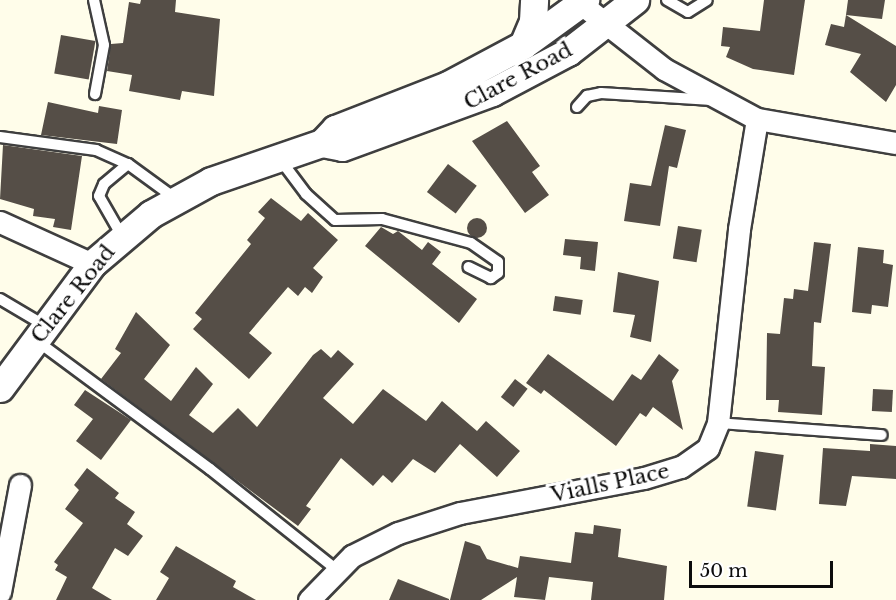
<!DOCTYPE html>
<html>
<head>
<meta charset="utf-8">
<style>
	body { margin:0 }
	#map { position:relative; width:896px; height:600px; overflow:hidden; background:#fffdea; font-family:"Libre Baskerville",serif }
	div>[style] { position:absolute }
	.building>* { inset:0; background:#554e47; transform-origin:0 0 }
	.round { border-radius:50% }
	.roads { filter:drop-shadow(2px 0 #3f3f3f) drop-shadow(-2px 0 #3f3f3f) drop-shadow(0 2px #3f3f3f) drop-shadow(0 -2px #3f3f3f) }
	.service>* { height:10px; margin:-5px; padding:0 5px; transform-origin:5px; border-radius:5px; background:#fff }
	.minor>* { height:21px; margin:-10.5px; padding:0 10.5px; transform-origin:10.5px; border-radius:10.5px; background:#fff }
	.tertiary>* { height:27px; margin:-13.5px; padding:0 13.5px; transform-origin:13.5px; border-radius:13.5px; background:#fff }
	span { translate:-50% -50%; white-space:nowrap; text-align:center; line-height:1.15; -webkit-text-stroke:6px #fff; paint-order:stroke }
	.street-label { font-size:21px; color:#0c0c0c }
	.scale { position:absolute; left:689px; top:561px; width:144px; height:27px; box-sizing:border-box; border:3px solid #0c0c0c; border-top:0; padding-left:8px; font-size:18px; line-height:21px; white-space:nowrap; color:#0c0c0c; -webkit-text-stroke:4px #fff; paint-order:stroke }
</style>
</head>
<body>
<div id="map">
	<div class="building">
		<i style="clip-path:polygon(141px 0,176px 0,175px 12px,220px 19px,214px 96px,182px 91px,180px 100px,129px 91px,132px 75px,107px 71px,111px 44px,123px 43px,129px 2px,140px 4px)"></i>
		<i style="clip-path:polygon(764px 0,805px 0,794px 75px,753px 69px,726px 57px,730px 47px,721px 46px,723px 27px,760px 31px)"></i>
		<i style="clip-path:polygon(848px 0,885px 0,882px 19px,846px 15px)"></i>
		<i style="clip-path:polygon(846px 15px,896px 46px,896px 85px,886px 102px,850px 72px,861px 54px,825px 45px,831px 24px,844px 27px)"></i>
		<i style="left:61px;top:35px;width:35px;height:39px;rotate:10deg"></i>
		<i style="clip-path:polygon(48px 102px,98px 113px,99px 106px,122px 110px,117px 144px,41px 135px)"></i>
		<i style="clip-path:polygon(507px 121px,540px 166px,532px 172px,549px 195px,525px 213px,472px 141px)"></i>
		<i style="clip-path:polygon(665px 125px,686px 130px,677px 168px,669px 166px,660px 226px,624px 221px,630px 183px,651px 186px)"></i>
		<i style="clip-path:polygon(3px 145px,82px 156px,71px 230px,53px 227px,55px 219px,33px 216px,34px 209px,0 199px)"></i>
		<i style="left:448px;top:164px;width:36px;height:35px;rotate:37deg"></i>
		<i style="clip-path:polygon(271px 198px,301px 221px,308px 213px,338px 240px,313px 268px,323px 277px,312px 293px,305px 287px,298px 296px,288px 287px,249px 333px,272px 353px,249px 379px,193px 329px,202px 319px,195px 313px,251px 244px,247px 240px,265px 218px,258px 212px)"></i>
		<i class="round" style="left:467px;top:218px;width:20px;height:20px"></i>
		<i style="left:678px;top:226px;width:24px;height:33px;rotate:9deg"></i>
		<i style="clip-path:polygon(381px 227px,393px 234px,398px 231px,422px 250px,428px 242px,441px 252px,432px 264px,477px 299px,459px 323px,365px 246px)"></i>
		<i style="clip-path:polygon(565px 239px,598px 242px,595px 271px,580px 269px,581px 257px,563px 255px)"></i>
		<i style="clip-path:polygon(814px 242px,831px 244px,821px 323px,814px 322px,812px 366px,825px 367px,822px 415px,778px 412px,779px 400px,766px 400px,767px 333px,780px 334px,784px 298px,793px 299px,794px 289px,808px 291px)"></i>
		<i style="clip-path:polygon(858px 247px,884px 250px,883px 263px,893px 265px,888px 307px,872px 305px,871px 314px,852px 312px)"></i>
		<i style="clip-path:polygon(618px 272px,659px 281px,651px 342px,630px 337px,635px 315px,613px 312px)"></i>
		<i style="left:555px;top:296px;width:28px;height:15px;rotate:8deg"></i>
		<i style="clip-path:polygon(136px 312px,170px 345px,144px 379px,171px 401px,196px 367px,213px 384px,189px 415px,213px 433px,238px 408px,257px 427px,313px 355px,321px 349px,331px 358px,338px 350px,354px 364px,323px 398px,353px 424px,383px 389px,426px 421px,442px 401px,477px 431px,486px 421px,520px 451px,497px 477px,460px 444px,435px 473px,413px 459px,392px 483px,383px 475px,373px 486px,341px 458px,306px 506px,311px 509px,298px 526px,101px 379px,121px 353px,115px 349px)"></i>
		<i style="clip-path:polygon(548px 354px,613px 401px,632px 374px,641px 380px,659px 354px,679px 370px,672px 381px,683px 430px,653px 407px,646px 417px,640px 413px,616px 446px,544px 390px,541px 394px,526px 383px)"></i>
		<i style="left:515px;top:379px;width:16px;height:23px;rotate:38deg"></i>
		<i style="left:873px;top:389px;width:20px;height:22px;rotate:3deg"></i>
		<i style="clip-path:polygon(85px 390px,131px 420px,101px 460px,76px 441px,93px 419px,74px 405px)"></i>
		<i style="clip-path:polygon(870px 444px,896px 446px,896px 479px,852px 476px,846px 506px,819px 504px,823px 448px,870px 451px)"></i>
		<i style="left:755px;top:451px;width:29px;height:56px;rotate:8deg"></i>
		<i style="clip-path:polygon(87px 468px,119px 493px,115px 498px,135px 512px,127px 524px,143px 536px,128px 556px,115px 548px,92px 588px,112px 600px,56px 600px,67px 577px,55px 570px,58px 565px,54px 562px,83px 523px,65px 509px,79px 490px,74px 485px)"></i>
		<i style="clip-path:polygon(594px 525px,621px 529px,618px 557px,667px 566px,664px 600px,591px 600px,593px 582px,549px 577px,545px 600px,514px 597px,517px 577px,481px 600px,450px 600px,465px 541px,480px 546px,487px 559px,518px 568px,520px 556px,571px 563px,575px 532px,593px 534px)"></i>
		<i style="clip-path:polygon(176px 546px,236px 581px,233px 587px,256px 600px,156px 600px,169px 578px,160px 572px)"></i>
		<i style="clip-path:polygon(398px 579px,449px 599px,449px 600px,389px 600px)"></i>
	</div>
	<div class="roads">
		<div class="service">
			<i style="left:94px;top:0;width:46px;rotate:77.5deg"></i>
			<i style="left:104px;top:45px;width:50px;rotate:100.4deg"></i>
			<i style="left:667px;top:0;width:24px;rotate:30deg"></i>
			<i style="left:688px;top:12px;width:22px;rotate:-32deg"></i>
			<i style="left:577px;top:107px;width:15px;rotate:-48deg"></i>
			<i style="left:587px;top:96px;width:14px;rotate:-12deg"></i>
			<i style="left:601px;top:93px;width:111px;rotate:3.6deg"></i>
			<i style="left:0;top:137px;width:97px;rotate:7.7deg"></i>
			<i style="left:96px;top:150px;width:35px;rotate:24deg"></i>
			<i style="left:279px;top:158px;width:45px;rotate:53.1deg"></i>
			<i style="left:306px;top:194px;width:39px;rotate:42deg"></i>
			<i style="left:335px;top:220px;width:47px;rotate:-1.2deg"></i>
			<i style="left:382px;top:219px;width:92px;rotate:15.1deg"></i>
			<i style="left:471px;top:243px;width:33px;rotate:35deg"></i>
			<i style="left:498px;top:262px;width:11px;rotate:90deg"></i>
			<i style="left:498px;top:273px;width:9px;rotate:144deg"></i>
			<i style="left:491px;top:278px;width:25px;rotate:-154deg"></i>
			<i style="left:122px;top:236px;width:46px;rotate:-119.9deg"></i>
			<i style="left:99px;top:196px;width:13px;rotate:-67deg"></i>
			<i style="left:104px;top:184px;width:31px;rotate:-40deg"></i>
			<i style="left:128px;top:164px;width:59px;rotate:36.1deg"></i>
			<i style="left:0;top:299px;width:51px;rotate:30.6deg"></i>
			<i style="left:37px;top:341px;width:215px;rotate:36.5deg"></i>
			<i style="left:210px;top:469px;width:162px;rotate:38.5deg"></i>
			<i style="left:718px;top:423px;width:164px;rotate:4.2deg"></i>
		</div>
		<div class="minor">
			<i style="left:576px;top:0;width:112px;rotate:38.1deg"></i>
			<i style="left:664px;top:69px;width:106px;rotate:28.3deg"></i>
			<i style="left:757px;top:119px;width:141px;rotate:9.8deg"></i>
			<i style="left:0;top:222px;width:101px;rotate:24.5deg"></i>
			<i style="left:0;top:592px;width:109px;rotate:-79.4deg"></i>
			<i style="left:309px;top:600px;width:62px;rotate:-45.7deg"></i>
			<i style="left:352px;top:556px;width:51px;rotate:-26.6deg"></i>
			<i style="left:398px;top:533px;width:65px;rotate:-17.9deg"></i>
			<i style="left:460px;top:513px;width:187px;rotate:-10.8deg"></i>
			<i style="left:644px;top:478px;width:39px;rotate:-17deg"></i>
			<i style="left:681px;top:467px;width:33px;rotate:-35deg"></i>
			<i style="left:708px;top:448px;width:27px;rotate:-68deg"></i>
			<i style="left:718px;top:423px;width:195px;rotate:-83.8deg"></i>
			<i style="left:739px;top:229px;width:111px;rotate:-80.7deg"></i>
		</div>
		<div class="tertiary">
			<i style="left:523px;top:45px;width:26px;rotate:-67deg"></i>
			<i style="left:533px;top:21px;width:21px;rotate:-87deg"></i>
			<i style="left:322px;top:143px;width:20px;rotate:11deg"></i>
			<i style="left:342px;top:147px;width:160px;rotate:-20.1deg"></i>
			<i style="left:492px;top:92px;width:86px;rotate:-27.8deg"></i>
			<i style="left:568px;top:52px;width:85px;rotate:-37.8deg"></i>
			<i style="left:0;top:388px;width:154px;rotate:-53.4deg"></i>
			<i style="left:92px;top:264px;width:77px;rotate:-40.3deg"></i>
			<i style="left:151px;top:214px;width:68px;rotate:-28.8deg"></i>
			<i style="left:211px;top:181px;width:117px;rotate:-18.9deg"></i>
			<i style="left:322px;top:143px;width:19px;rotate:-47deg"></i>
			<i style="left:335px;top:129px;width:121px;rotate:-21.3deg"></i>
			<i style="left:448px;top:85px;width:85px;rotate:-28.1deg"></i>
			<i style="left:523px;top:45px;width:77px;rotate:-36deg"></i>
		</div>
	</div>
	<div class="street-label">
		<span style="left:518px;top:76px;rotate:-28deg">Clare Road</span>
		<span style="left:73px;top:294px;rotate:-51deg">Clare Road</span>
		<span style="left:610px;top:483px;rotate:-12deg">Vialls Place</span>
	</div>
	<div class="scale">50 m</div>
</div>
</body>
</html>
